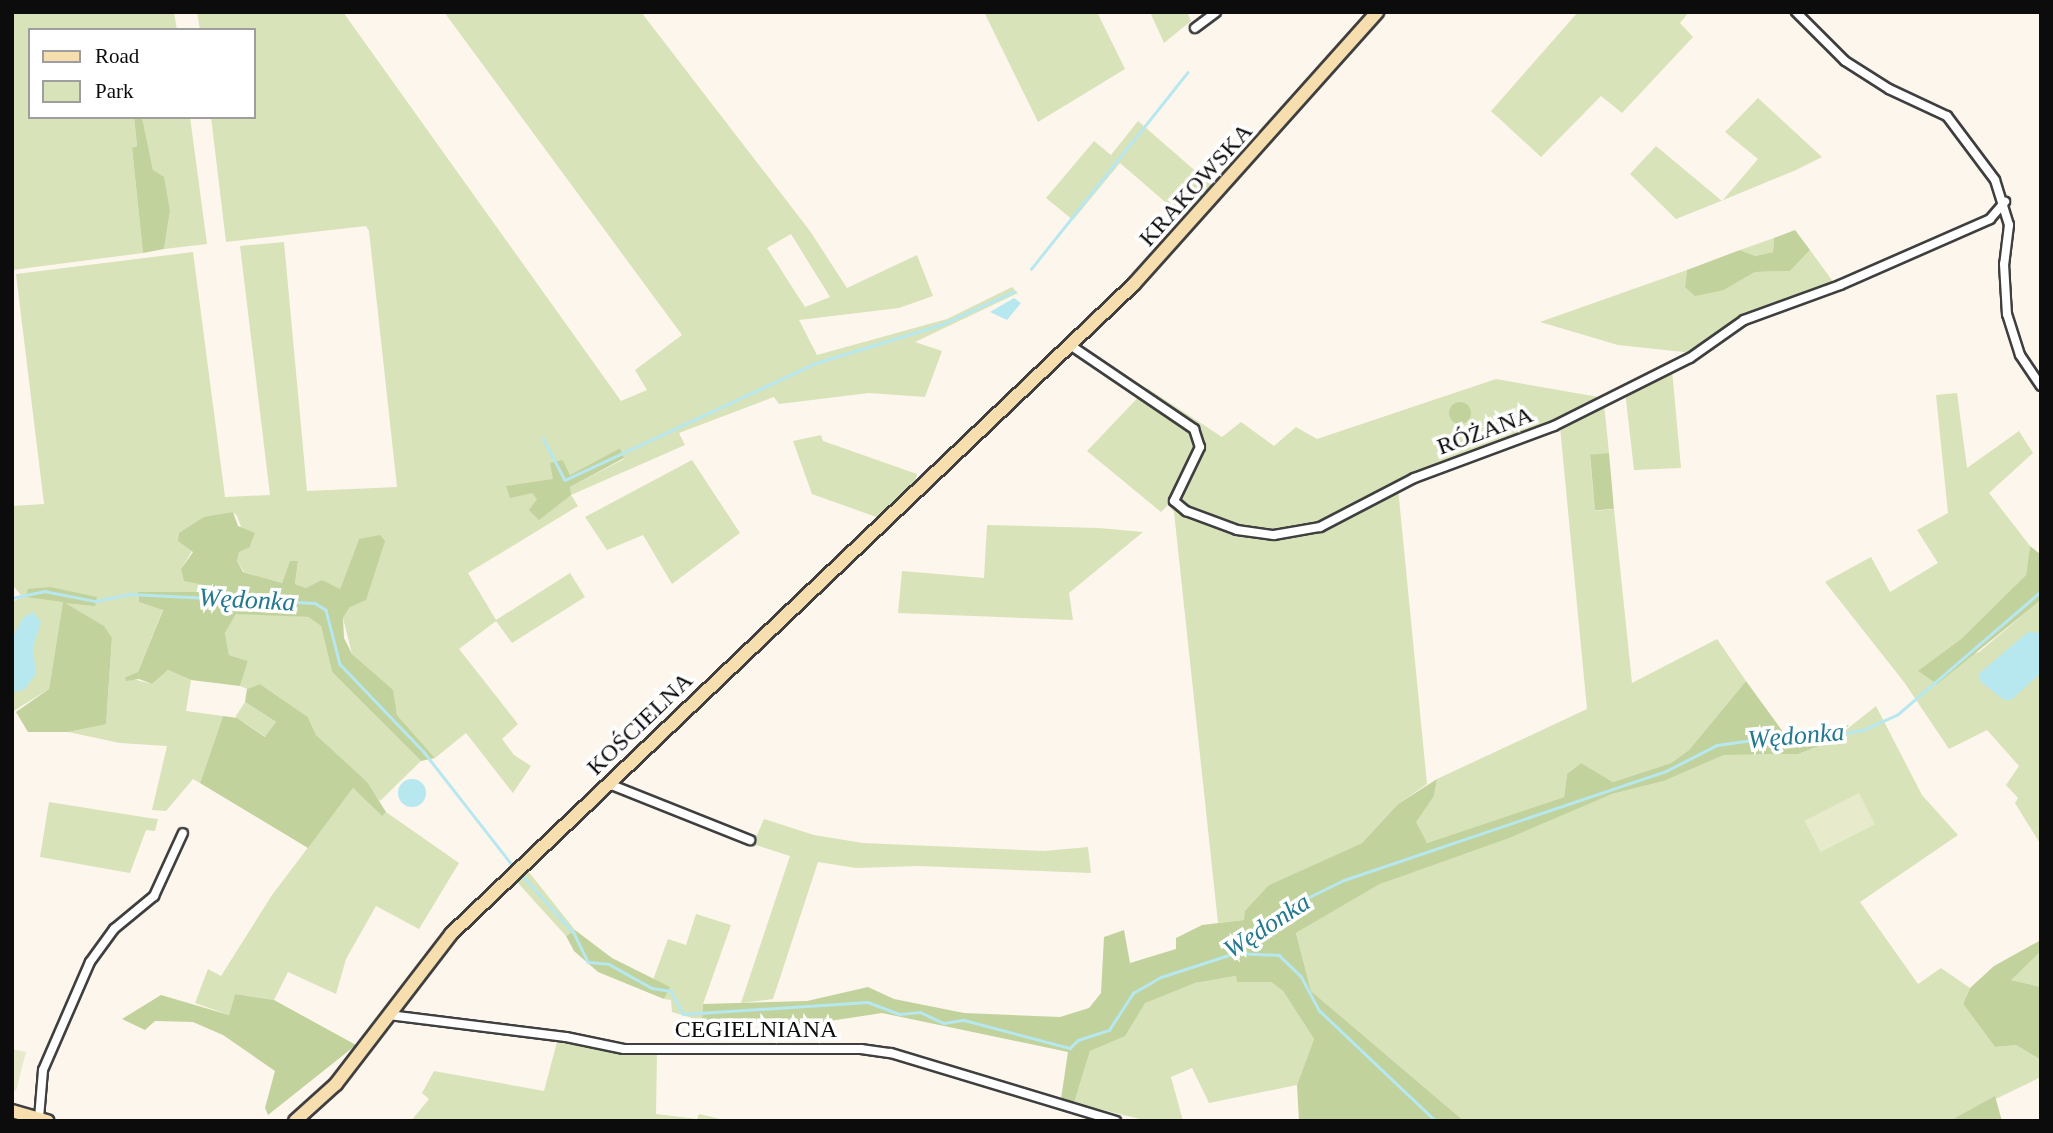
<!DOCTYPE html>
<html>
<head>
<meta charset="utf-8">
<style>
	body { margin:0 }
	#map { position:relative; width:2053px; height:1133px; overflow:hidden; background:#fdf6ed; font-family:Georgia,serif }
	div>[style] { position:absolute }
	.green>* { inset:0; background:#d9e3ba; transform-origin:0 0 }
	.forest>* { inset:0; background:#c1d29c; transform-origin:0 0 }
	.round { border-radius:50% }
	.pitch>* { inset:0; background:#e8ebcb; transform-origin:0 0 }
	.water>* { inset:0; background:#b7e7ef }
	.stream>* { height:2.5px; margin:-1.25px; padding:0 1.25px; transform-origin:1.25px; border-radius:1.25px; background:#b7e7ef }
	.roads { filter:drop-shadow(2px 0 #3f3f3f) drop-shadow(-2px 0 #3f3f3f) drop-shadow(0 2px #3f3f3f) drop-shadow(0 -2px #3f3f3f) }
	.street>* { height:8px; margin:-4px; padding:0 4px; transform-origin:4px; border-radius:4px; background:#fff }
	.secondary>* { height:12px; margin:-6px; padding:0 6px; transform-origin:6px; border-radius:6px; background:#f6deaf }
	span { translate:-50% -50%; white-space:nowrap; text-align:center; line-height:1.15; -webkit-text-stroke:7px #fff; paint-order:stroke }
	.street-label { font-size:24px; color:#0c0c0c }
	.water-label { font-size:26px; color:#24798f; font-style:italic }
	.frame { position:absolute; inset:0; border:14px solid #0c0c0c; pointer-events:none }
	.legend { position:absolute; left:28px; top:28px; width:228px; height:91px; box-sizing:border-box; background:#fff; border:2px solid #9e9e9e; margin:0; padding:9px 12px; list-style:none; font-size:21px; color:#0c0c0c }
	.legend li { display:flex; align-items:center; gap:14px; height:35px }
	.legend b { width:35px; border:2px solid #9e9e9e }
</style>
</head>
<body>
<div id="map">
	<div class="green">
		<i style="clip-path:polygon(12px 12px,174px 12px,177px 30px,30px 30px,30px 117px,134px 117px,137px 146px,132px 148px,143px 253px,12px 270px)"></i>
		<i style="clip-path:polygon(evenodd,197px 12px,343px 12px,621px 401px,647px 390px,635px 370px,682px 335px,444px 12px,641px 12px,810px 231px,847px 288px,917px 255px,933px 296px,899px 308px,799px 320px,817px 355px,947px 319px,1012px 287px,1018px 293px,915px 342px,942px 351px,925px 397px,869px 393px,779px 404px,774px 397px,679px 433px,685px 445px,571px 495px,578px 506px,468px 573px,496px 620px,570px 573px,585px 597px,512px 643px,496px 621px,459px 649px,518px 724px,502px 739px,514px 755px,531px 766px,513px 793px,466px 733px,435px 758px,397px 715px,392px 690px,352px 654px,343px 618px,350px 607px,359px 539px,340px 589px,306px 588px,295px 584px,298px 561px,290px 562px,282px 583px,244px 572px,237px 561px,239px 552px,249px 548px,237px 516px,233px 512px,212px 518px,181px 569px,211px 586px,212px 592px,138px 593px,139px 602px,163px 609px,138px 672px,125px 677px,152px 684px,168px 670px,191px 680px,186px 711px,223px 716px,200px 783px,193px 779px,166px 811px,152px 810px,167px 746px,120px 743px,68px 732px,106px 723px,112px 639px,63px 603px,49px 689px,12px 712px,12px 602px,22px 597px,12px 584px,12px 506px,44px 504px,16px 274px,193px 252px,225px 497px,270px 495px,240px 246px,284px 242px,307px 491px,397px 487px,369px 231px,366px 226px,226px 242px,211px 117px,254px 117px,254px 30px,200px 30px,197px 12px,791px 234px,830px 297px,805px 307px,767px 248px,791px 234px,197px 12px,620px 448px,624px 459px,570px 487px,538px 499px,532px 493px,553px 479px,563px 460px,570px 475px,620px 448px)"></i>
		<i style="clip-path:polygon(984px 12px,1097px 12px,1125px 69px,1038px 122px)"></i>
		<i style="clip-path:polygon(1150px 12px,1187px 12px,1191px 21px,1164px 43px)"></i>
		<i style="clip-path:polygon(1578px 12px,1689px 12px,1680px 23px,1693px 37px,1622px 113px,1601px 96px,1541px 157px,1491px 111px)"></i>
		<i style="clip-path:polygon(1758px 98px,1822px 157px,1796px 170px,1721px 201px,1676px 219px,1630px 174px,1656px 146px,1722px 201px,1758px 159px,1725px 132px)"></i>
		<i style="clip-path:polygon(142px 117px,190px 117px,207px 244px,164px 249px,170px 211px,153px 170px)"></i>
		<i style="clip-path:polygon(1138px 121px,1215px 188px,1186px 220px,1120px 163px,1073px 220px,1046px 198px,1094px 141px,1111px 155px)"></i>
		<i style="clip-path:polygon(1774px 238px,1773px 252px,1755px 256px,1740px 250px)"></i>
		<i style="clip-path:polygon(1810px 250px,1834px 283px,1747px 315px,1693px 353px,1618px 345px,1540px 322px,1687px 270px,1685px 287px,1724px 290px,1755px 272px,1790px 271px)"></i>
		<i style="clip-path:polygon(1672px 370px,1681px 468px,1634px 470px,1625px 391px)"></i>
		<i style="clip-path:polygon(1496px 379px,1604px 398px,1556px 422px,1398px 482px,1338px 522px,1398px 488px,1427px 784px,1398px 804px,1362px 843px,1269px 885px,1244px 920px,1218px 923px,1174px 512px,1168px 505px,1161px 512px,1087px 451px,1147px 388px,1222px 437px,1241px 422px,1274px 446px,1296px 427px,1317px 439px)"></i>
		<i style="clip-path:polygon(1957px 393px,1967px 468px,2019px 431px,2033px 453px,1989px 493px,2030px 546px,2026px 575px,1961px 639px,1919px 671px,1979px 652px,2041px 600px,2041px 845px,2015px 803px,2018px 798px,2006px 785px,2019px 766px,1987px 730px,1949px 749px,1904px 682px,1825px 582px,1871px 557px,1890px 592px,1938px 563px,1917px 530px,1948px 513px,1936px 395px)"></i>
		<i style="clip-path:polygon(1604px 403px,1609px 453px,1590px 457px,1595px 511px,1614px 509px,1632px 683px,1717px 639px,1746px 681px,1689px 750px,1671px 763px,1613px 782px,1581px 763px,1567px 774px,1564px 797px,1427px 843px,1415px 822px,1434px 796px,1437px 779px,1587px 709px,1560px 427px)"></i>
		<i style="clip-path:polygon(821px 435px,823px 441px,917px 474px,915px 483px,879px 518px,812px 494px,793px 441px)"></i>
		<i style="clip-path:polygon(692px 460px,740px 533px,672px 584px,643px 535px,607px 550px,585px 517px)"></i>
		<i style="clip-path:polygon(987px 525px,1099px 528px,1143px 532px,1069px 593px,1073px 620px,898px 613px,902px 571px,984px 578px)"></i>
		<i style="clip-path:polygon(236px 613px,308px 617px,321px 626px,332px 672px,421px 761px,380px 801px,316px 735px,308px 717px,260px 684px,247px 689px,240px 686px,248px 661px,229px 655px,225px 633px)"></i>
		<i style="left:245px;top:702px;width:37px;height:18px;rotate:33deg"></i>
		<i style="clip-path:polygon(1876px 706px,1922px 795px,1958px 835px,1860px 902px,1918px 984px,1941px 968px,1970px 988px,1963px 1004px,1995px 1047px,2016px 1045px,2041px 1060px,2041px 1077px,1950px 1121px,1464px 1121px,1311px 991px,1296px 933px,1380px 884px,1612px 794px,1664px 781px,1724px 755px,1798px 754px,1832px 741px)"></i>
		<i style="clip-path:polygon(353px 788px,381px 815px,386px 812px,459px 863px,419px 929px,376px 906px,346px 959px,336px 994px,288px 972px,274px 1000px,235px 994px,229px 1015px,195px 1003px,208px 969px,221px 976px,272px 895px)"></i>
		<i style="clip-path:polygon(49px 802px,149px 818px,158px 819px,155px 831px,146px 830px,130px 873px,40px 857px)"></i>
		<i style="clip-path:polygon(764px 819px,814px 835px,863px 843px,1044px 851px,1088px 847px,1091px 873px,919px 866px,856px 868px,818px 862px,773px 999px,741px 1003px,790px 856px,753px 844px)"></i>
		<i style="clip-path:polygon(528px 871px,575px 930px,566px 936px,517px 882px)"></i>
		<i style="clip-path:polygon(696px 914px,731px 925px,703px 1004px,702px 1021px,672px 1012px,671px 1000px,664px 999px,669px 987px,653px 980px,668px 939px,686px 945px)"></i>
		<i style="clip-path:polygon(2041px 951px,2041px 987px,2011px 980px,2012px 975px)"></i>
		<i style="clip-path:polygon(1236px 976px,1238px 982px,1271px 982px,1283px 991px,1314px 1039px,1297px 1085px,1209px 1103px,1192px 1068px,1171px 1077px,1183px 1121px,1144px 1120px,1074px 1103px,1090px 1051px,1124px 1035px,1145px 1002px,1195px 983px)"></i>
		<i style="clip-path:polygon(557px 1042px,622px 1053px,657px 1053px,656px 1114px,697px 1119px,699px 1114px,729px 1121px,411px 1121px,429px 1099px,422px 1093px,434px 1071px,544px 1091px)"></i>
	</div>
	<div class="forest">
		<i style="clip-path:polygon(134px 117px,142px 117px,153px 170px,164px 177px,170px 211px,164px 249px,143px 253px,132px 148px,137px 146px)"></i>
		<i style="clip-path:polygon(1795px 230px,1810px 250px,1790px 271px,1755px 272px,1724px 290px,1695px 296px,1685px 287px,1687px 270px,1740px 250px,1755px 256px,1773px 252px,1774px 238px)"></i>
		<i class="round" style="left:1449px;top:402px;width:22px;height:22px"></i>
		<i style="clip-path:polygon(620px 448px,624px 458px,570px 487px,571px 495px,539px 520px,529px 510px,537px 499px,532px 493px,510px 498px,506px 486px,553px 479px,550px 463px,563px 460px,570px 475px)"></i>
		<i style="left:1609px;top:453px;width:56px;height:19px;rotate:85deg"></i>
		<i style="clip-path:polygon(233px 512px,238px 526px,255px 533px,249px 548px,239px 552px,237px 561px,243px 572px,282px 583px,290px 561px,298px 561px,295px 584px,306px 588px,322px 580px,340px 589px,359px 539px,380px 535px,385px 541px,366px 600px,350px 607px,343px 618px,344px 638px,352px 654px,393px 690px,397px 715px,435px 758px,421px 761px,332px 672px,321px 626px,308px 617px,236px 614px,225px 633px,229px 655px,248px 661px,240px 686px,191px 680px,168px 670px,152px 684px,139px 679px,126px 681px,125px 677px,138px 672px,163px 610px,139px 602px,138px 592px,212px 592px,210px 586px,184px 581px,181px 569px,193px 552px,178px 541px,179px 533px,204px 517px)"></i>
		<i style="clip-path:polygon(2030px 546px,2040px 554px,2041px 600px,1937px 684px,1918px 671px,1961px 639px,2026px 575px)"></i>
		<i style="clip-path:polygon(50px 587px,97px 597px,95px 606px,65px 603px,104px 626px,112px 638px,106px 724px,68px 732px,28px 732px,16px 712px,49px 689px,63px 602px,26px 597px,28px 589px)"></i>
		<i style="clip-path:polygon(1746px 681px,1783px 732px,1849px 725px,1832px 741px,1798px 754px,1724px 755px,1664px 781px,1612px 794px,1509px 838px,1380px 884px,1296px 933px,1311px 991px,1464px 1121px,1299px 1121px,1297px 1085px,1314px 1039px,1283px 991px,1271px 982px,1237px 982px,1236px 976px,1195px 983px,1145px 1003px,1125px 1036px,1090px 1051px,1074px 1103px,1061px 1099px,1068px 1052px,882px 1013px,797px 1026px,788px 1019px,702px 1021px,703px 1004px,807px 1001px,868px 987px,894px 999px,964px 1013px,1060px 1017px,1089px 1008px,1101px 993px,1104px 937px,1124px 930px,1130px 963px,1176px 949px,1176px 938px,1202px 925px,1244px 920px,1245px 911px,1269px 885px,1362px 843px,1398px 804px,1437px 779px,1434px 796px,1416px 822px,1427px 843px,1564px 797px,1567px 774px,1581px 763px,1613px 782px,1671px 763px,1689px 750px)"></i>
		<i style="clip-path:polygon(260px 684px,308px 717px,316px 735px,367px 782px,386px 812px,382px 816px,353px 788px,308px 848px,200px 783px,223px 716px,237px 718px,265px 737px,276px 722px,245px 702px,247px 689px)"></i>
		<i style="clip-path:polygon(575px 930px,612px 958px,670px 987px,664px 999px,598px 972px,574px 951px,566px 936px)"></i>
		<i style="clip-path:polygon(2041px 940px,2041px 951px,2011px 980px,2041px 987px,2041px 1060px,2016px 1045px,1995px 1047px,1963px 1004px,1970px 988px,1994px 966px)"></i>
		<i style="clip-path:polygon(235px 994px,274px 1000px,356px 1045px,268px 1115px,265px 1108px,275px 1071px,223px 1035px,193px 1022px,155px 1021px,145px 1030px,122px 1019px,161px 995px,229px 1015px)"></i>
		<i style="clip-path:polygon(1995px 1096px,2002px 1121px,1950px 1121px)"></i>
	</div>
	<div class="pitch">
		<i style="left:1859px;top:793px;width:35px;height:61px;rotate:63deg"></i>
		<i style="clip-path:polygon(12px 1049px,26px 1052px,16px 1091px,12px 1089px)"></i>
	</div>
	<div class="water">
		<i style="clip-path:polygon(1014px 298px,1021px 303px,1007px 320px,990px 312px)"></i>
		<i style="clip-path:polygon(33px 612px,41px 622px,33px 647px,36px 674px,24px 690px,12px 692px,12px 638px,23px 618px)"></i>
		<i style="clip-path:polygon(2028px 632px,2041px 633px,2041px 673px,2011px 700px,2004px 700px,1980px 681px,1980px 673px)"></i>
		<i class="round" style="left:398px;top:779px;width:28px;height:28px"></i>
	</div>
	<div class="stream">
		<i style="left:1031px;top:269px;width:251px;rotate:-51.5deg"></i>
		<i style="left:543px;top:438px;width:47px;rotate:62.4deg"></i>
		<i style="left:565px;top:480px;width:277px;rotate:-25deg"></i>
		<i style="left:816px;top:363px;width:133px;rotate:-17.1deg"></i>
		<i style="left:943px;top:324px;width:77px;rotate:-24.6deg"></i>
		<i style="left:12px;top:598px;width:33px;rotate:-12deg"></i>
		<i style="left:44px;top:591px;width:52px;rotate:11.1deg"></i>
		<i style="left:95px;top:601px;width:36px;rotate:-11deg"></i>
		<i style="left:130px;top:594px;width:185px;rotate:2.8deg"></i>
		<i style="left:315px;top:603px;width:13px;rotate:32deg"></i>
		<i style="left:326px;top:610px;width:56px;rotate:75.5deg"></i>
		<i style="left:340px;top:664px;width:122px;rotate:46.3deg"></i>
		<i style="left:424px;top:752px;width:146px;rotate:52deg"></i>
		<i style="left:522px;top:875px;width:78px;rotate:48.1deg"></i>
		<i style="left:574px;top:933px;width:32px;rotate:64deg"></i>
		<i style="left:588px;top:962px;width:21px;rotate:5deg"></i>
		<i style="left:609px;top:964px;width:49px;rotate:29.2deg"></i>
		<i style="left:652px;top:988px;width:19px;rotate:9deg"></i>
		<i style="left:671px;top:991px;width:26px;rotate:62deg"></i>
		<i style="left:683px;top:1014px;width:185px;rotate:-3.7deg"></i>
		<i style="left:868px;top:1002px;width:33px;rotate:21deg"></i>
		<i style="left:899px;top:1014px;width:21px;rotate:-5deg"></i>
		<i style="left:920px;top:1012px;width:26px;rotate:25deg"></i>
		<i style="left:944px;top:1023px;width:20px;rotate:-9deg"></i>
		<i style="left:964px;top:1020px;width:110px;rotate:14.8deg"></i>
		<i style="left:1070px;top:1048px;width:11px;rotate:-45deg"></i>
		<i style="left:1078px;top:1040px;width:33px;rotate:-18deg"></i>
		<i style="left:1109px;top:1030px;width:44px;rotate:-57deg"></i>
		<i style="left:1133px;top:993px;width:32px;rotate:-30deg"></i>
		<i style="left:1161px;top:977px;width:78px;rotate:-18deg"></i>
		<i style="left:1235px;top:953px;width:82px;rotate:-38.6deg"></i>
		<i style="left:1299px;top:902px;width:50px;rotate:-26.1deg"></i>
		<i style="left:1344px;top:880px;width:340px;rotate:-18.7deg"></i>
		<i style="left:1666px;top:771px;width:57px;rotate:-27deg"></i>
		<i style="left:1717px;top:745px;width:59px;rotate:-7.9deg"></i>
		<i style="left:1775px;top:737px;width:53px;rotate:-1.1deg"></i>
		<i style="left:1828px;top:736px;width:36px;rotate:-10deg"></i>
		<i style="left:1863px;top:730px;width:37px;rotate:-24deg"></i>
		<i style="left:1897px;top:715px;width:190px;rotate:-40.7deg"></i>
		<i style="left:1235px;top:953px;width:44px;rotate:2.6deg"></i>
		<i style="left:1279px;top:955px;width:30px;rotate:44deg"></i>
		<i style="left:1301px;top:976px;width:40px;rotate:62deg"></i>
		<i style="left:1320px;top:1011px;width:160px;rotate:43.5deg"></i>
	</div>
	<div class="roads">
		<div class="street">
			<i style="left:1796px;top:12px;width:69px;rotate:45deg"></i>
			<i style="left:1845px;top:61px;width:52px;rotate:32.5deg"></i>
			<i style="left:1889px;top:89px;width:64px;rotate:25deg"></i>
			<i style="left:1947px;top:116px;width:80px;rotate:53.1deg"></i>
			<i style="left:1995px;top:180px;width:47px;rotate:72.7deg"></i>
			<i style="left:2009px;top:225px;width:39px;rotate:97deg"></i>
			<i style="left:2004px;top:264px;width:50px;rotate:86.6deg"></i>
			<i style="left:2007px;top:314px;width:43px;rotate:72.4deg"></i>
			<i style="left:2020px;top:355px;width:37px;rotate:56deg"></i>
			<i style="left:1195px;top:28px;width:26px;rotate:-37deg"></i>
			<i style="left:1070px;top:345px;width:150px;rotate:34.1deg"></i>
			<i style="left:1194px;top:429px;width:19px;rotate:72deg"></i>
			<i style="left:1200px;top:447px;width:60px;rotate:115.7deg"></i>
			<i style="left:1174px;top:501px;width:16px;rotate:40deg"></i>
			<i style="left:1186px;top:511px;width:54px;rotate:20.4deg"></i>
			<i style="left:1237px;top:530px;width:37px;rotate:8deg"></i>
			<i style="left:1274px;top:535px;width:47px;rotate:-9.9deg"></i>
			<i style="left:1320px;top:527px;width:106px;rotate:-27.5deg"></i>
			<i style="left:1414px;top:478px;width:149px;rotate:-20.4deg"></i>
			<i style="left:1554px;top:426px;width:152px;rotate:-26.6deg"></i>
			<i style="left:1690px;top:358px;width:66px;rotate:-35.1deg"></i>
			<i style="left:1744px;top:320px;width:102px;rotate:-20deg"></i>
			<i style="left:1840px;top:285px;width:164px;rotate:-23.7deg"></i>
			<i style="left:1990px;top:219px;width:23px;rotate:-49deg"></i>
			<i style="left:609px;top:784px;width:152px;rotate:21.7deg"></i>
			<i style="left:389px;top:1015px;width:178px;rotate:7.1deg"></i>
			<i style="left:566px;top:1037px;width:59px;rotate:11.7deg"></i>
			<i style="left:624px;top:1049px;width:237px"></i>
			<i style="left:861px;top:1049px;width:30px;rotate:8deg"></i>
			<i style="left:891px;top:1053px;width:235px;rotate:16.8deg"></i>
			<i style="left:39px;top:1118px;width:48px;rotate:-85.2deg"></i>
			<i style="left:43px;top:1070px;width:118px;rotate:-66.5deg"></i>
			<i style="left:90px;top:962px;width:41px;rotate:-54deg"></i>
			<i style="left:114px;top:929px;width:52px;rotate:-39.5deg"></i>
			<i style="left:154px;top:896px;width:69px;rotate:-65.3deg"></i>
		</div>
		<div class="secondary">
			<i style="left:12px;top:1111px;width:37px;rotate:16deg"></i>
			<i style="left:295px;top:1121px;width:55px;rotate:-42.1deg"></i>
			<i style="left:336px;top:1084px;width:189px;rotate:-52.5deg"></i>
			<i style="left:451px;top:934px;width:943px;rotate:-43.58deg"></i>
			<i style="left:1134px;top:284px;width:365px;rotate:-48.2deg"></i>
		</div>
	</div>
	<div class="street-label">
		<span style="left:1196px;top:185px;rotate:-48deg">KRAKOWSKA</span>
		<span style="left:1485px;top:431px;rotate:-20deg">RÓŻANA</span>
		<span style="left:640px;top:724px;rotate:-44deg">KOŚCIELNA</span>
		<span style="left:756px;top:1030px">CEGIELNIANA</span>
	</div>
	<div class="water-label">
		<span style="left:247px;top:600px;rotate:3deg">Wędonka</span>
		<span style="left:1796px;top:736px;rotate:-5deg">Wędonka</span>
		<span style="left:1267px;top:926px;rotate:-33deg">Wędonka</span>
	</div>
	<div class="frame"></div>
	<ul class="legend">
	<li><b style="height:9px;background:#f6deaf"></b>Road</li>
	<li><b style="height:19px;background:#d9e3ba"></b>Park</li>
	</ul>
</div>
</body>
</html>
